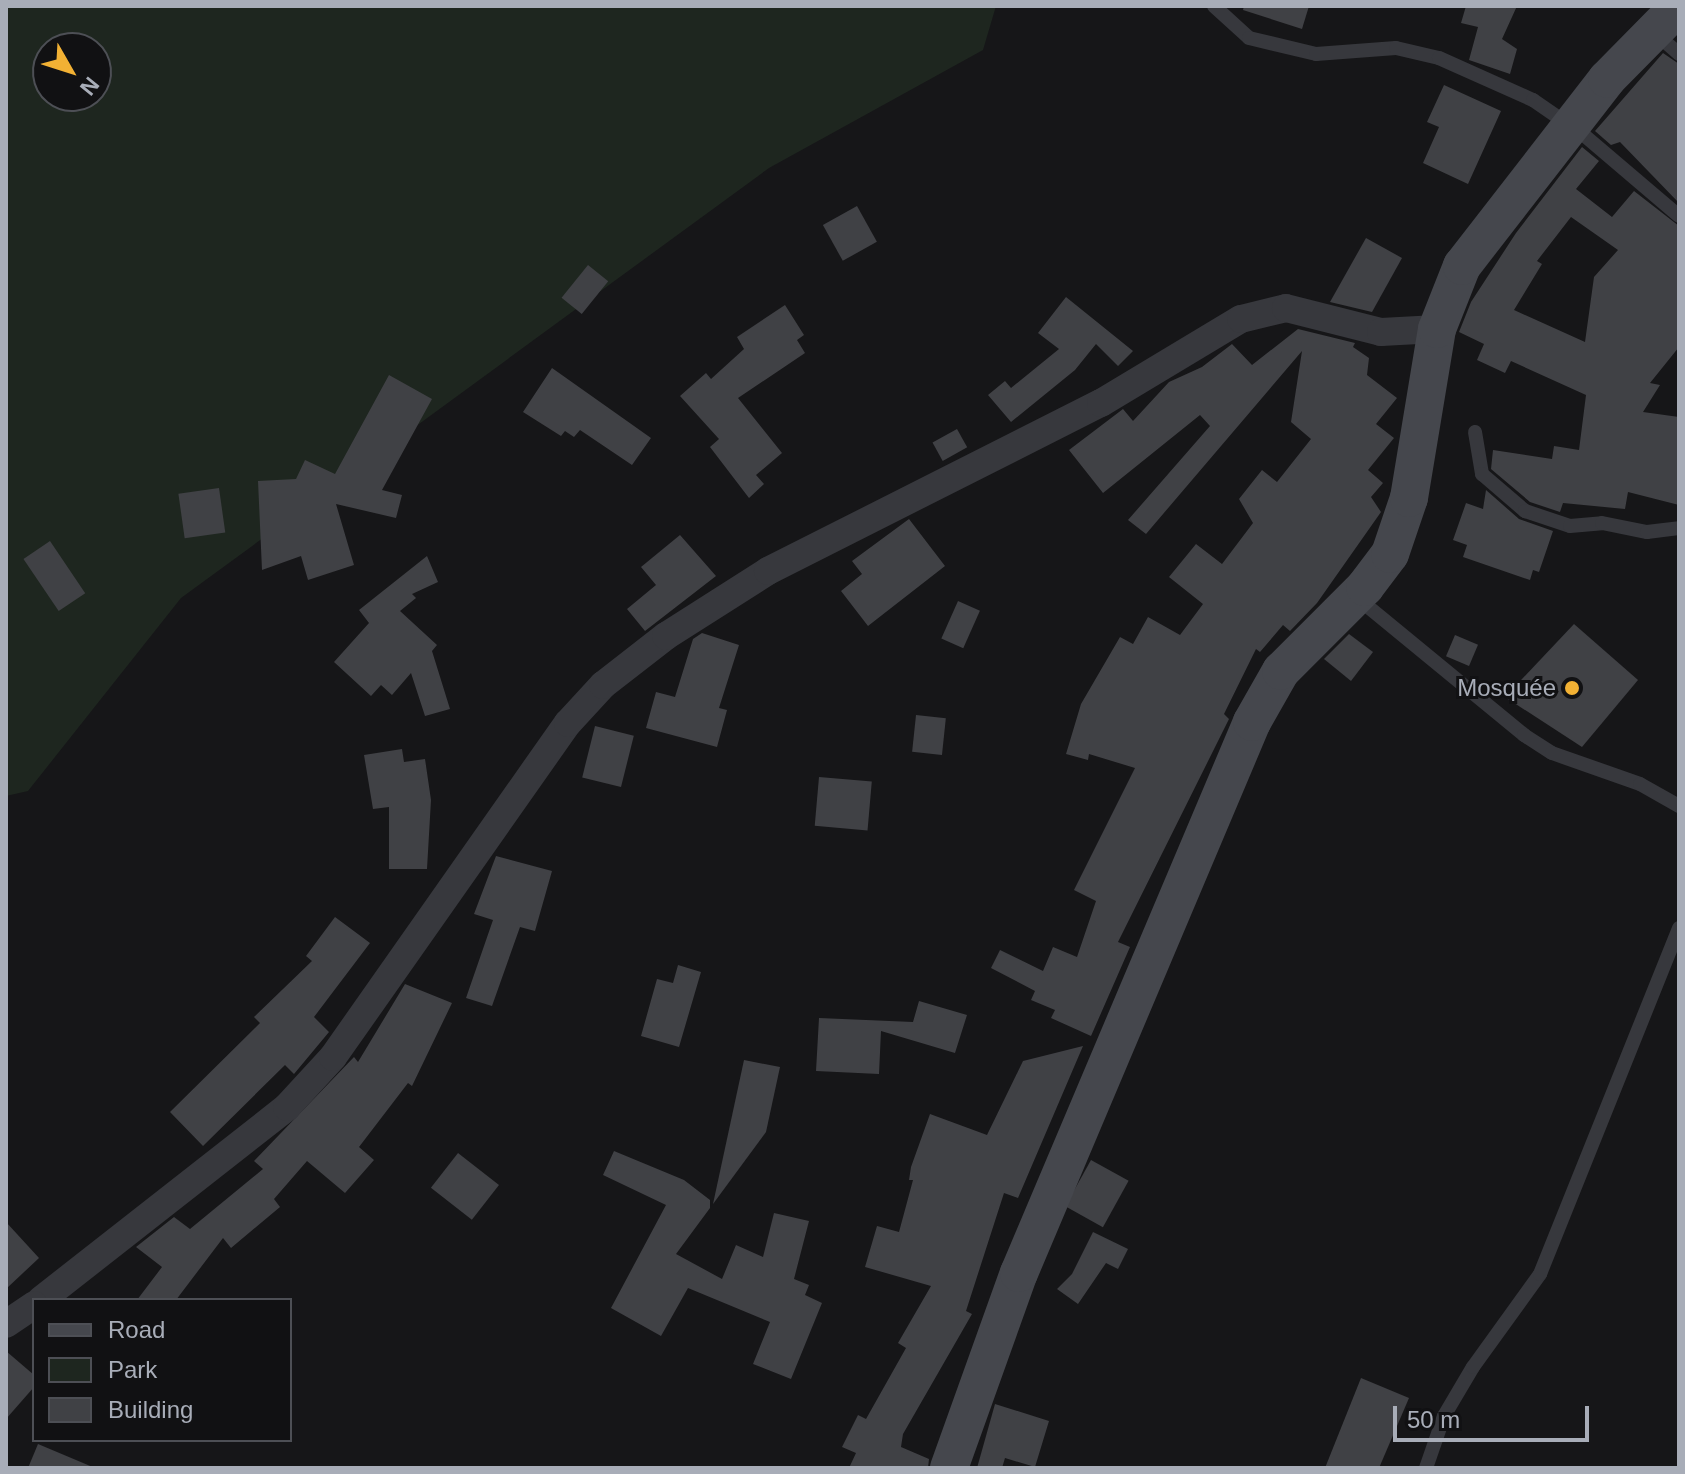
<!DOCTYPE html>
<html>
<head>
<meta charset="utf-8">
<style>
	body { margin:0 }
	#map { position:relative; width:1685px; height:1474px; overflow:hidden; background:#161618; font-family:Arial,sans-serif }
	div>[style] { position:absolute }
	.green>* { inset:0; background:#1e261f }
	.building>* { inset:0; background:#404145; transform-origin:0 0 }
	.lane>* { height:14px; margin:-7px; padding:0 7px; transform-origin:7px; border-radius:7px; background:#37383d }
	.street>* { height:28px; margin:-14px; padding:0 14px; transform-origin:14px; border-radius:14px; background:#37383d }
	.secondary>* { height:38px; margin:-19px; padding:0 19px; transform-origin:19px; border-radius:19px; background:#45474d }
	.dots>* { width:22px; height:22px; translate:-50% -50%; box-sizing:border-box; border:4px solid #111113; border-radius:50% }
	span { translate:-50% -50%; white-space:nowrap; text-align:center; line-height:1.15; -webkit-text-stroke:6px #111113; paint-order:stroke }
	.poi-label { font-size:24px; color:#a8adb8 }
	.right { translate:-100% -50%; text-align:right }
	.frame { position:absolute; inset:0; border:8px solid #a8adb8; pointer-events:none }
	.legend { position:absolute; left:32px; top:1298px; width:260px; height:144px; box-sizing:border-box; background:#111113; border:2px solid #4d4f55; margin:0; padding:10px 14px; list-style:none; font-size:24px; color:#a8adb8 }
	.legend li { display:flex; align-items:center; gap:16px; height:40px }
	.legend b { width:40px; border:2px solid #4d4f55 }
	.north { position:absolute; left:32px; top:32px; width:80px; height:80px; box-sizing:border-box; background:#111113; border:2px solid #4d4f55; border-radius:50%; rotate:129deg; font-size:22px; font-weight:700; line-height:32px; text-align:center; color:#a8adb8 }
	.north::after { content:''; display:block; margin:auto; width:28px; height:36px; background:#f2b134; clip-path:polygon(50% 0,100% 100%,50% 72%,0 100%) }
	.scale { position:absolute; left:1393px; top:1406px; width:196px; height:36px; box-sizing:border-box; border:4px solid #a8adb8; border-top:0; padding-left:10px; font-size:24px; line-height:28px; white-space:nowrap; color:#a8adb8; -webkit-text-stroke:6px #111113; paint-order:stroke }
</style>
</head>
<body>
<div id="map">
	<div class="green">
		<i style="clip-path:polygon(evenodd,6px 6px,996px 6px,983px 50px,769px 168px,181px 598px,28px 791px,6px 796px,6px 6px,48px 48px,96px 48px,96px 96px,48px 96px,48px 48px)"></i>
	</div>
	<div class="building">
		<i style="clip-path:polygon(1244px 6px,1309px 6px,1302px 29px,1243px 10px)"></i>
		<i style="clip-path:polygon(1466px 6px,1517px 6px,1502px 39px,1517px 49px,1510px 74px,1469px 60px,1478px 27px,1461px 23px)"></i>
		<i style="clip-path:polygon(1663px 53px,1679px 64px,1679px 203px,1620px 142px,1611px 145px,1595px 131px)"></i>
		<i style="clip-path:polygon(1444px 85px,1501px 111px,1468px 184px,1423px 163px,1439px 127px,1427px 122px)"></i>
		<i style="clip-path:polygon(evenodd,1582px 147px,1599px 161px,1576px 189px,1612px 217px,1634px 191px,1679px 226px,1679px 347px,1650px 383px,1660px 385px,1643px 412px,1679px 417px,1679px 505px,1628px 492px,1625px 509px,1563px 503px,1560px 512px,1530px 502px,1491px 469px,1493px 450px,1552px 459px,1554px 446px,1579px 450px,1586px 395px,1511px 361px,1505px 373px,1477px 360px,1484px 344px,1459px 332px,1471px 302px,1516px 233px,1582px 147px,1571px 217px,1618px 250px,1594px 277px,1585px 342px,1514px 310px,1542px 264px,1537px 261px,1571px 217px)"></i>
		<i style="left:857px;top:206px;width:41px;height:39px;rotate:61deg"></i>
		<i style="clip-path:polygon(1366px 238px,1402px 258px,1372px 312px,1330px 302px)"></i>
		<i style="left:588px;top:265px;width:26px;height:42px;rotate:39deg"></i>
		<i style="clip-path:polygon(1066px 297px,1133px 351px,1118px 366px,1096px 344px,1075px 370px,1011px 422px,988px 395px,1005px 381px,1011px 388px,1059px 349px,1038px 333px)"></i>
		<i style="clip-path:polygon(785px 305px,804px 335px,797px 340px,805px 353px,738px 398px,782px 453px,756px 475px,764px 484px,749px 498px,710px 447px,719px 439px,680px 396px,706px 373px,711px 379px,744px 349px,737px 337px)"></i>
		<i style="clip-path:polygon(1298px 329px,1355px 343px,1353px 347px,1369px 358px,1367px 375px,1397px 398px,1376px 424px,1394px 438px,1368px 470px,1383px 483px,1371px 497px,1381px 512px,1317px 603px,1290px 631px,1283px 625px,1260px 652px,1256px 649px,1224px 714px,1229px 719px,1118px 942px,1130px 947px,1091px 1036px,1051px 1018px,1055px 1010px,1031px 1000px,1035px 991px,991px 968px,1000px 950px,1043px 971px,1053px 947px,1077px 957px,1096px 901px,1074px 890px,1135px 768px,1089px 754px,1088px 760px,1066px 754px,1081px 704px,1120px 637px,1133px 644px,1148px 617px,1180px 635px,1203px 604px,1169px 577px,1196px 544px,1222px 564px,1253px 523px,1239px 499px,1262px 470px,1277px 482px,1311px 439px,1291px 422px,1302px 351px,1146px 534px,1128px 520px,1210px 426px,1200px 415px,1103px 493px,1069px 450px,1123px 409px,1133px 421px,1169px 382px,1202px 367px,1232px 344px,1252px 365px)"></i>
		<i style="clip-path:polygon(552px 368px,651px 438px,632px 465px,580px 430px,574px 437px,565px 431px,561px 436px,523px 412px)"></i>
		<i style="clip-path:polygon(389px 375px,432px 399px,382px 490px,402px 495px,396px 518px,336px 504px,354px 565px,308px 580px,301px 556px,262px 570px,258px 481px,296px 479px,305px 460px,335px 474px)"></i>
		<i style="left:957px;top:429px;width:21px;height:28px;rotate:61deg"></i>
		<i style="left:219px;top:488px;width:45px;height:41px;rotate:82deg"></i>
		<i style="clip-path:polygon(1486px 490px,1519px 519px,1553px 531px,1539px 572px,1533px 570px,1530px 580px,1463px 557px,1467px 545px,1453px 540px,1466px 503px,1483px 509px)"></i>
		<i style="clip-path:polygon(909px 519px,945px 566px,868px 626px,841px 591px,862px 574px,852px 561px)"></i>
		<i style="clip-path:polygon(680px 535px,716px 576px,645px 631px,627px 609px,656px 585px,641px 567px)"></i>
		<i style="left:50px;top:541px;width:63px;height:32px;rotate:56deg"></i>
		<i style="clip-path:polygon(427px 556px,438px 582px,412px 594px,416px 598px,400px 611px,437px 645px,432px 651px,450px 709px,425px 716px,411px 673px,392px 695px,381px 685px,371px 696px,334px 662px,369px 623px,359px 610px)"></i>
		<i style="left:958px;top:601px;width:24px;height:41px;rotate:24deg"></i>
		<i style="clip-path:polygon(1574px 624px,1638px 680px,1582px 747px,1505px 697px)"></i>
		<i style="clip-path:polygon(702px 633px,739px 645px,719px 708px,727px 710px,717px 747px,646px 728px,656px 692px,675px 697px,693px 639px)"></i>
		<i style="clip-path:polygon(1349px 634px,1373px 652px,1351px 681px,1324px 659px)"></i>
		<i style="left:1455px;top:635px;width:25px;height:23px;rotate:23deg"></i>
		<i style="left:916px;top:715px;width:30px;height:37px;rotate:6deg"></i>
		<i style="left:595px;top:726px;width:40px;height:53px;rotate:14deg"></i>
		<i style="clip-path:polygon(402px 749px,404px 762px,425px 759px,431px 800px,427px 869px,389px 869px,389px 807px,373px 809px,364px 755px)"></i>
		<i style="left:819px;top:777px;width:53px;height:49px;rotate:5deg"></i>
		<i style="clip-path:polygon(496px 856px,552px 871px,535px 931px,520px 927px,492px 1006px,466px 998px,493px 920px,474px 914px)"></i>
		<i style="clip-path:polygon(335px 917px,370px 943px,314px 1017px,329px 1032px,294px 1074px,285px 1065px,203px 1146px,170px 1112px,260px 1023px,254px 1017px,312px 961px,306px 956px)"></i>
		<i style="clip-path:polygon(678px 965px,701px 972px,679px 1047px,641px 1036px,657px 979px,673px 983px)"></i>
		<i style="clip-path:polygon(405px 984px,452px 1003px,412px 1086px,408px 1083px,359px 1147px,374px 1160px,345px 1193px,307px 1161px,274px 1199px,280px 1207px,231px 1248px,223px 1238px,176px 1300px,137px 1300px,162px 1267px,136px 1247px,174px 1217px,190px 1229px,263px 1169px,254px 1161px,354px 1057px,358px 1062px)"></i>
		<i style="clip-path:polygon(919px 1001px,967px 1015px,955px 1053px,881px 1031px,879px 1074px,816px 1071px,819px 1018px,913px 1022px)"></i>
		<i style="clip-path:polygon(1083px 1046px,1018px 1198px,1004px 1193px,966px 1311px,972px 1314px,903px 1434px,901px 1447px,929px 1459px,928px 1468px,849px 1468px,856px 1453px,842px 1447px,858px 1415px,866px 1419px,906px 1348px,898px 1343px,931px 1286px,865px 1267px,877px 1226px,899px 1232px,913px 1180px,909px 1180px,911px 1167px,930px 1114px,987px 1135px,1023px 1061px)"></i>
		<i style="clip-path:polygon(744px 1060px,780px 1067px,766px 1132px,713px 1204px)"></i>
		<i style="clip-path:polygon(614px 1151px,684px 1180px,710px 1200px,710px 1208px,676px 1254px,722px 1279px,736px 1245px,763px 1257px,774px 1213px,809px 1221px,794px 1279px,809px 1285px,805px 1295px,822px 1303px,791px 1379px,753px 1364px,770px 1322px,688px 1288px,661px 1336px,611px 1308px,666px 1205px,603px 1175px)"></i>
		<i style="left:458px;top:1153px;width:52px;height:44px;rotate:38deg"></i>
		<i style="left:1091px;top:1160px;width:43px;height:53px;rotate:29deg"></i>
		<i style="clip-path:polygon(6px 1222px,39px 1258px,6px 1289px)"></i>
		<i style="clip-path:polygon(1093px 1232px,1128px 1249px,1118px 1269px,1106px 1263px,1078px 1304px,1057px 1289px,1072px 1274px)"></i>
		<i style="clip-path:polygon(6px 1351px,34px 1375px,34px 1387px,6px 1419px)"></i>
		<i style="clip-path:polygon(1361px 1378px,1409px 1398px,1379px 1468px,1325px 1468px)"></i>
		<i style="clip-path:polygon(995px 1404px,1049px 1421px,1035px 1467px,1005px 1458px,1002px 1468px,977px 1468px)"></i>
		<i style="clip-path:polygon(38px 1444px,95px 1468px,28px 1468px)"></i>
	</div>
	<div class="lane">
		<i style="left:1214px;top:6px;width:47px;rotate:42.4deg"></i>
		<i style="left:1249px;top:38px;width:69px;rotate:13.4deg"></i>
		<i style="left:1316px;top:54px;width:80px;rotate:-4.3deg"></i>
		<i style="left:1396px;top:48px;width:44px;rotate:13.1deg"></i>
		<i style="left:1439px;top:58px;width:103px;rotate:24.1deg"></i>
		<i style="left:1533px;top:100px;width:63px;rotate:34.7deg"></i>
		<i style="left:1585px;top:136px;width:123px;rotate:40.4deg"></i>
		<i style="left:1655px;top:33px;width:32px;rotate:41deg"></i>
		<i style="left:1475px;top:432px;width:43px;rotate:80.5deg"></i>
		<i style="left:1482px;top:474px;width:57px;rotate:40.7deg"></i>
		<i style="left:1525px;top:511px;width:47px;rotate:18.4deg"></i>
		<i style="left:1570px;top:526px;width:32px;rotate:-5deg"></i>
		<i style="left:1602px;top:523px;width:46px;rotate:11.3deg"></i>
		<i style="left:1647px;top:532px;width:32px;rotate:-7deg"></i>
		<i style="left:1355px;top:596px;width:219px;rotate:39.4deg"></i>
		<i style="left:1524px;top:735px;width:33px;rotate:33deg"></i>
		<i style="left:1552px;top:753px;width:93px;rotate:19.4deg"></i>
		<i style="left:1640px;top:784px;width:45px;rotate:29.4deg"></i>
		<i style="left:1426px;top:1468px;width:55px;rotate:-70.9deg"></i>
		<i style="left:1444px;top:1416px;width:57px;rotate:-59.4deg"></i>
		<i style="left:1473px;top:1367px;width:115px;rotate:-54.2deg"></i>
		<i style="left:1540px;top:1274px;width:373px;rotate:-68.1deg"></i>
	</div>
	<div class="street">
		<i style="left:41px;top:1300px;width:313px;rotate:-38.1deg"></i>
		<i style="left:287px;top:1107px;width:68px;rotate:-47.4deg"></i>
		<i style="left:333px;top:1057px;width:408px;rotate:-54.9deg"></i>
		<i style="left:568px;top:723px;width:52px;rotate:-47.4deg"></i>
		<i style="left:603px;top:685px;width:80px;rotate:-37.9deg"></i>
		<i style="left:666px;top:636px;width:121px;rotate:-32.5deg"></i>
		<i style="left:768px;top:571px;width:373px;rotate:-26.8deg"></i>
		<i style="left:1101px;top:403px;width:163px;rotate:-31deg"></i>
		<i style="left:1241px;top:319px;width:46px;rotate:-13.7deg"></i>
		<i style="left:1286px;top:308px;width:98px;rotate:14.2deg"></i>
		<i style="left:1381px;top:332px;width:56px;rotate:-3.1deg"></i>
		<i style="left:6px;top:1324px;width:34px;rotate:-34deg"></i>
	</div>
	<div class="secondary">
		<i style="left:949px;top:1468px;width:207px;rotate:-70.3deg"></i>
		<i style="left:1019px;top:1273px;width:598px;rotate:-67.08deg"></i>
		<i style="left:1252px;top:722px;width:59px;rotate:-60.4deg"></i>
		<i style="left:1281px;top:671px;width:119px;rotate:-45deg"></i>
		<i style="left:1365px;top:587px;width:41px;rotate:-52.9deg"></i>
		<i style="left:1390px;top:554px;width:59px;rotate:-71.3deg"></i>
		<i style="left:1409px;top:498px;width:171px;rotate:-80.6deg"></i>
		<i style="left:1437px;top:329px;width:68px;rotate:-68.4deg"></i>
		<i style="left:1462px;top:266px;width:237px;rotate:-52.2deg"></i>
		<i style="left:1607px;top:79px;width:103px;rotate:-45.4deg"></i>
	</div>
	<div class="dots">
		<i style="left:1572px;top:688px;background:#f2b134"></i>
	</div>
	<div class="poi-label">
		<span class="right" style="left:1556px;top:688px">Mosquée</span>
	</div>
	<div class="frame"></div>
	<ul class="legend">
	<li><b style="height:10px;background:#45474d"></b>Road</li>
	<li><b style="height:22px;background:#1e261f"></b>Park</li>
	<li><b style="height:22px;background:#404145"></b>Building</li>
	</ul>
	<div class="north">N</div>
	<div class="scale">50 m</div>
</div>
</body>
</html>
